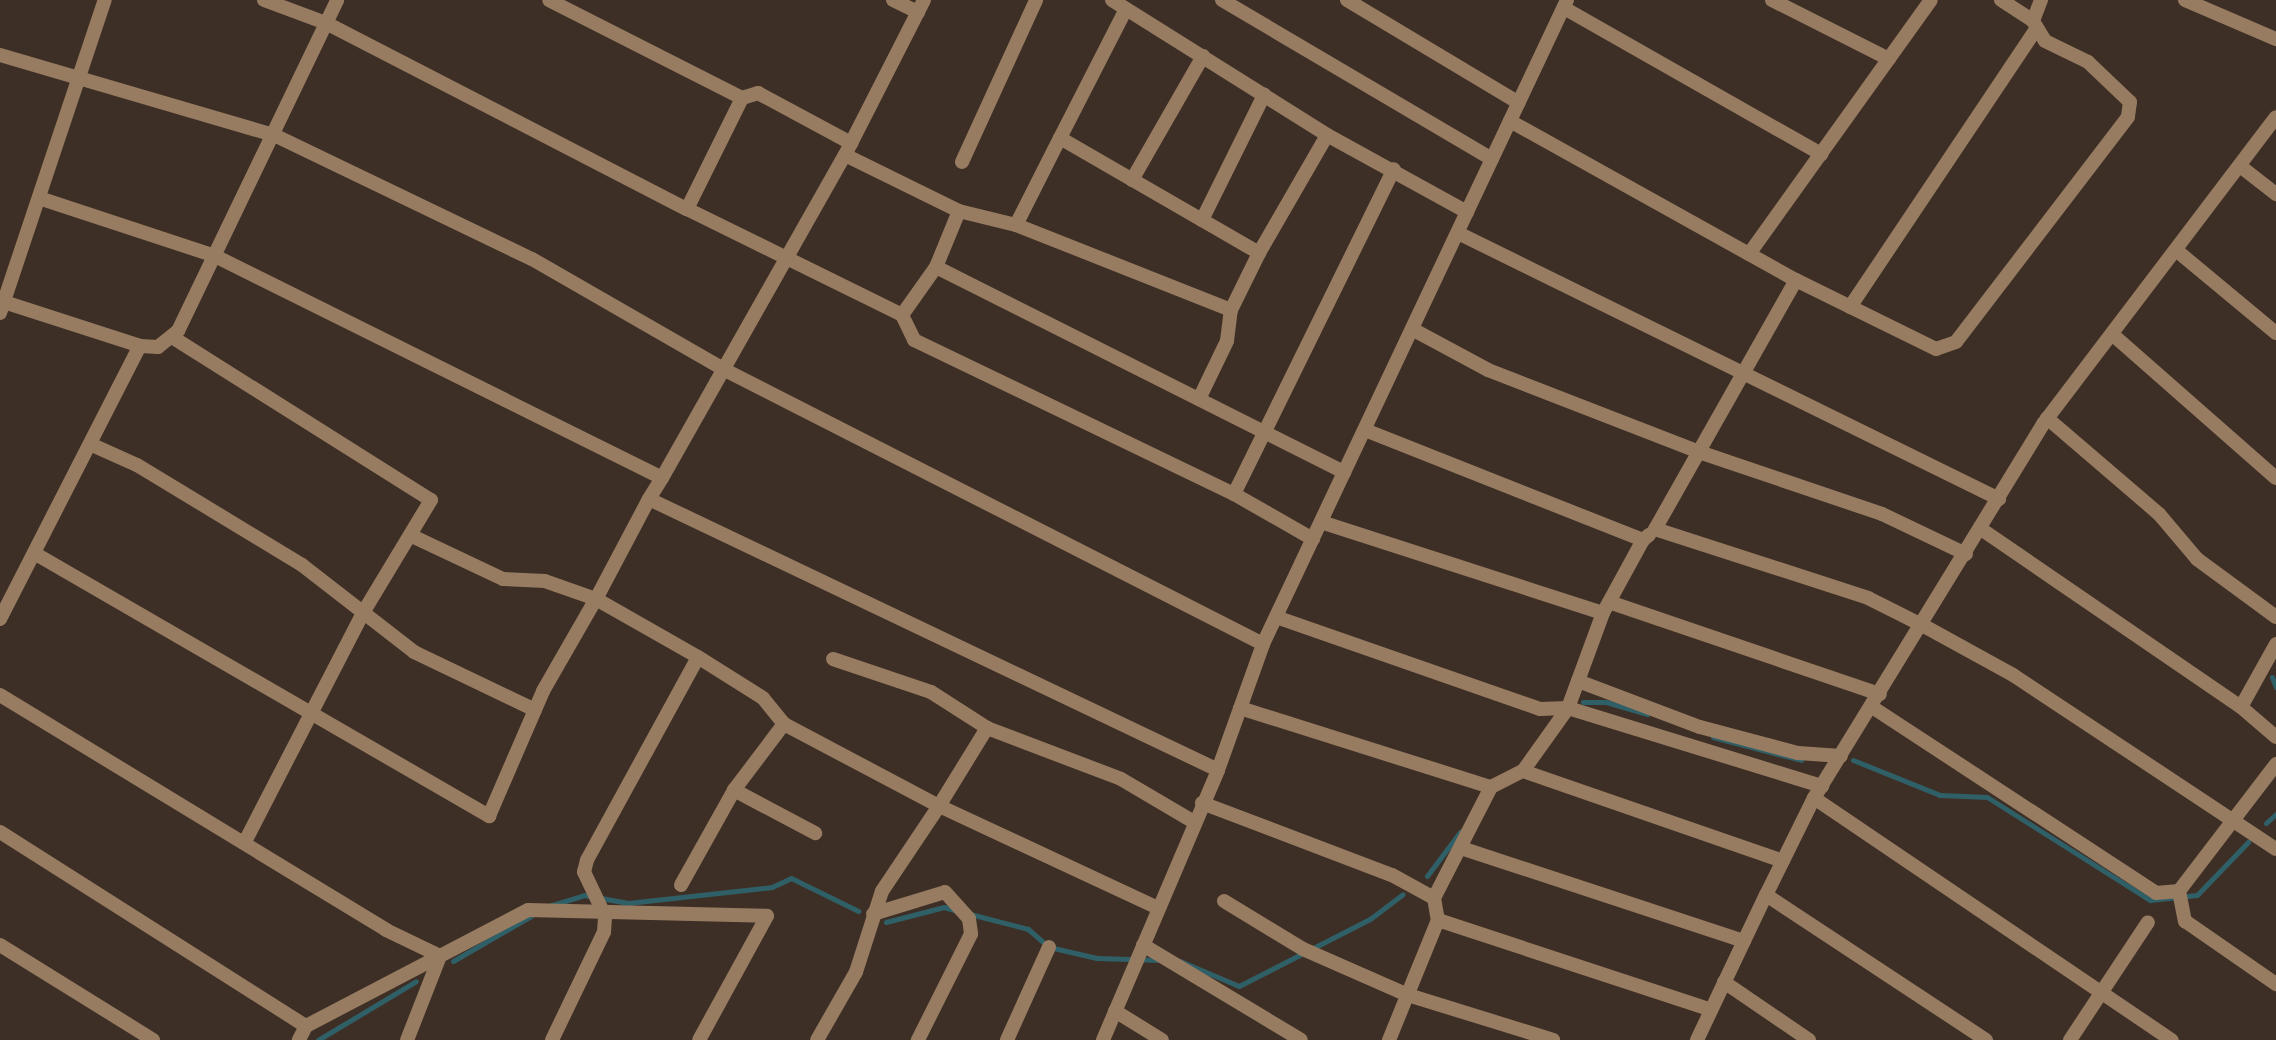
<!DOCTYPE html>
<html>
<head>
<meta charset="utf-8">
<style>
	body { margin:0 }
	#map { position:relative; width:2276px; height:1040px; overflow:hidden; background:#3e2f26; font-family:"Asap Condensed",sans-serif }
	div>[style] { position:absolute }
	.stream>* { height:5px; margin:-2.5px; padding:0 2.5px; transform-origin:2.5px; border-radius:2.5px; background:#2f6067 }
	.minor>* { height:14px; margin:-7px; padding:0 7px; transform-origin:7px; border-radius:7px; background:#977c61 }
	.tertiary>* { height:14px; margin:-7px; padding:0 7px; transform-origin:7px; border-radius:7px; background:#977c61 }
	span { translate:-50% -50%; white-space:nowrap; text-align:center; line-height:1.15; -webkit-text-stroke:6px #3e2f26; paint-order:stroke }
</style>
</head>
<body>
<div id="map">
	<div class="stream">
		<i style="left:2272px;top:677px;width:11px;rotate:68deg"></i>
		<i style="left:1583px;top:702px;width:23px"></i>
		<i style="left:1606px;top:702px;width:43px;rotate:16.3deg"></i>
		<i style="left:1713px;top:737px;width:91px;rotate:14.6deg"></i>
		<i style="left:1853px;top:760px;width:94px;rotate:21.9deg"></i>
		<i style="left:1940px;top:795px;width:47px;rotate:2.4deg"></i>
		<i style="left:1987px;top:797px;width:193px;rotate:32.3deg"></i>
		<i style="left:2150px;top:900px;width:47px;rotate:-6.1deg"></i>
		<i style="left:2197px;top:895px;width:74px;rotate:-46.1deg"></i>
		<i style="left:2266px;top:823px;width:13px;rotate:-42deg"></i>
		<i style="left:1427px;top:876px;width:55px;rotate:-53.1deg"></i>
		<i style="left:549px;top:906px;width:37px;rotate:-17deg"></i>
		<i style="left:584px;top:895px;width:45px;rotate:10.3deg"></i>
		<i style="left:628px;top:903px;width:145px;rotate:-6.3deg"></i>
		<i style="left:772px;top:887px;width:21px;rotate:-25deg"></i>
		<i style="left:791px;top:878px;width:75px;rotate:26.2deg"></i>
		<i style="left:970px;top:914px;width:60px;rotate:14.5deg"></i>
		<i style="left:1028px;top:929px;width:28px;rotate:41deg"></i>
		<i style="left:1049px;top:947px;width:49px;rotate:12.9deg"></i>
		<i style="left:1097px;top:958px;width:63px;rotate:1.8deg"></i>
		<i style="left:886px;top:922px;width:60px;rotate:-14.5deg"></i>
		<i style="left:944px;top:907px;width:14px;rotate:17deg"></i>
		<i style="left:453px;top:961px;width:90px;rotate:-30deg"></i>
		<i style="left:1180px;top:961px;width:64px;rotate:23deg"></i>
		<i style="left:1239px;top:986px;width:147px;rotate:-27.1deg"></i>
		<i style="left:1370px;top:919px;width:41px;rotate:-37.1deg"></i>
		<i style="left:318px;top:1040px;width:114px;rotate:-31deg"></i>
	</div>
	<div class="minor">
		<i style="left:264px;top:0;width:66px;rotate:20.4deg"></i>
		<i style="left:326px;top:23px;width:406px;rotate:27.3deg"></i>
		<i style="left:687px;top:209px;width:124px;rotate:-63.6deg"></i>
		<i style="left:742px;top:98px;width:216px;rotate:-153.1deg"></i>
		<i style="left:893px;top:0;width:28px;rotate:26deg"></i>
		<i style="left:1112px;top:0;width:254px;rotate:32.1deg"></i>
		<i style="left:1327px;top:135px;width:160px;rotate:28.8deg"></i>
		<i style="left:1222px;top:0;width:313px;rotate:30.5deg"></i>
		<i style="left:1347px;top:0;width:200px;rotate:30.9deg"></i>
		<i style="left:1772px;top:0;width:131px;rotate:26.8deg"></i>
		<i style="left:2001px;top:0;width:38px;rotate:33deg"></i>
		<i style="left:2041px;top:0;width:22px;rotate:111deg"></i>
		<i style="left:2033px;top:21px;width:23px;rotate:59deg"></i>
		<i style="left:2045px;top:41px;width:48px;rotate:26deg"></i>
		<i style="left:2088px;top:62px;width:58px;rotate:43.6deg"></i>
		<i style="left:2130px;top:102px;width:15px;rotate:98deg"></i>
		<i style="left:2128px;top:117px;width:283px;rotate:127.4deg"></i>
		<i style="left:1956px;top:342px;width:21px;rotate:161deg"></i>
		<i style="left:1936px;top:349px;width:156px;rotate:-153.8deg"></i>
		<i style="left:1796px;top:280px;width:286px;rotate:119.5deg"></i>
		<i style="left:1655px;top:529px;width:224px;rotate:17.9deg"></i>
		<i style="left:1868px;top:598px;width:63px;rotate:26.6deg"></i>
		<i style="left:1924px;top:626px;width:102px;rotate:28.8deg"></i>
		<i style="left:2013px;top:675px;width:315px;rotate:33.5deg"></i>
		<i style="left:2185px;top:0;width:99px;rotate:23.2deg"></i>
		<i style="left:1564px;top:8px;width:296px;rotate:29.6deg"></i>
		<i style="left:1126px;top:9px;width:145px;rotate:117.1deg"></i>
		<i style="left:1060px;top:138px;width:230px;rotate:30deg"></i>
		<i style="left:1259px;top:253px;width:136px;rotate:-60deg"></i>
		<i style="left:742px;top:98px;width:17px;rotate:-17deg"></i>
		<i style="left:758px;top:93px;width:106px;rotate:28.3deg"></i>
		<i style="left:1510px;top:121px;width:327px;rotate:29.1deg"></i>
		<i style="left:845px;top:155px;width:127px;rotate:26.2deg"></i>
		<i style="left:962px;top:162px;width:178px;rotate:-65.4deg"></i>
		<i style="left:2240px;top:166px;width:46px;rotate:37.9deg"></i>
		<i style="left:1132px;top:180px;width:143px;rotate:-60.2deg"></i>
		<i style="left:687px;top:209px;width:240px;rotate:26.2deg"></i>
		<i style="left:1202px;top:220px;width:140px;rotate:-63.6deg"></i>
		<i style="left:1016px;top:225px;width:97px;rotate:-63.2deg"></i>
		<i style="left:1458px;top:233px;width:603px;rotate:26.18deg"></i>
		<i style="left:2176px;top:250px;width:130px;rotate:39.7deg"></i>
		<i style="left:1749px;top:254px;width:312px;rotate:-54.4deg"></i>
		<i style="left:936px;top:267px;width:457px;rotate:26.7deg"></i>
		<i style="left:4px;top:302px;width:143px;rotate:17.9deg"></i>
		<i style="left:1850px;top:307px;width:336px;rotate:-56.2deg"></i>
		<i style="left:1231px;top:310px;width:64px;rotate:-63.8deg"></i>
		<i style="left:1412px;top:329px;width:86px;rotate:28.3deg"></i>
		<i style="left:1488px;top:370px;width:226px;rotate:21.2deg"></i>
		<i style="left:1699px;top:452px;width:193px;rotate:18.7deg"></i>
		<i style="left:1882px;top:514px;width:93px;rotate:25.5deg"></i>
		<i style="left:2112px;top:334px;width:218px;rotate:41.3deg"></i>
		<i style="left:172px;top:337px;width:306px;rotate:32.2deg"></i>
		<i style="left:431px;top:500px;width:130px;rotate:121.1deg"></i>
		<i style="left:364px;top:611px;width:261px;rotate:117.3deg"></i>
		<i style="left:1199px;top:399px;width:64px;rotate:-64.2deg"></i>
		<i style="left:1227px;top:341px;width:31px;rotate:-83deg"></i>
		<i style="left:1231px;top:310px;width:231px;rotate:-158.4deg"></i>
		<i style="left:1016px;top:225px;width:59px;rotate:-166.2deg"></i>
		<i style="left:959px;top:211px;width:61px;rotate:112.3deg"></i>
		<i style="left:936px;top:267px;width:59px;rotate:125.3deg"></i>
		<i style="left:902px;top:315px;width:28px;rotate:64deg"></i>
		<i style="left:914px;top:340px;width:355px;rotate:25.7deg"></i>
		<i style="left:1234px;top:494px;width:362px;rotate:-63.8deg"></i>
		<i style="left:2047px;top:418px;width:148px;rotate:40.6deg"></i>
		<i style="left:2159px;top:514px;width:59px;rotate:49.8deg"></i>
		<i style="left:2197px;top:559px;width:98px;rotate:36.3deg"></i>
		<i style="left:1365px;top:430px;width:299px;rotate:21.6deg"></i>
		<i style="left:1643px;top:540px;width:8px;rotate:-40deg"></i>
		<i style="left:90px;top:444px;width:51px;rotate:24.1deg"></i>
		<i style="left:137px;top:465px;width:193px;rotate:31.2deg"></i>
		<i style="left:302px;top:565px;width:142px;rotate:37.8deg"></i>
		<i style="left:414px;top:652px;width:134px;rotate:25.6deg"></i>
		<i style="left:1234px;top:494px;width:91px;rotate:29.7deg"></i>
		<i style="left:1321px;top:522px;width:296px;rotate:17.9deg"></i>
		<i style="left:1603px;top:613px;width:83px;rotate:-61.3deg"></i>
		<i style="left:1981px;top:529px;width:315px;rotate:34.4deg"></i>
		<i style="left:2241px;top:707px;width:72px;rotate:-60.9deg"></i>
		<i style="left:34px;top:553px;width:526px;rotate:30.03deg"></i>
		<i style="left:489px;top:816px;width:136px;rotate:-66.6deg"></i>
		<i style="left:543px;top:691px;width:106px;rotate:-60.1deg"></i>
		<i style="left:596px;top:599px;width:54px;rotate:-160.6deg"></i>
		<i style="left:545px;top:581px;width:42px;rotate:-177.3deg"></i>
		<i style="left:503px;top:579px;width:101px;rotate:-154.7deg"></i>
		<i style="left:1609px;top:602px;width:286px;rotate:18.8deg"></i>
		<i style="left:1276px;top:617px;width:280px;rotate:19.2deg"></i>
		<i style="left:1540px;top:709px;width:28px;rotate:-2deg"></i>
		<i style="left:1568px;top:708px;width:101px;rotate:-69.8deg"></i>
		<i style="left:833px;top:659px;width:103px;rotate:18.6deg"></i>
		<i style="left:931px;top:692px;width:67px;rotate:32.7deg"></i>
		<i style="left:1578px;top:681px;width:130px;rotate:20.7deg"></i>
		<i style="left:1700px;top:727px;width:101px;rotate:14.9deg"></i>
		<i style="left:1798px;top:753px;width:43px;rotate:4deg"></i>
		<i style="left:0;top:695px;width:452px;rotate:31.3deg"></i>
		<i style="left:386px;top:930px;width:60px;rotate:25.7deg"></i>
		<i style="left:440px;top:956px;width:90px;rotate:111.4deg"></i>
		<i style="left:1872px;top:707px;width:339px;rotate:33.2deg"></i>
		<i style="left:2156px;top:893px;width:23px;rotate:-5deg"></i>
		<i style="left:2179px;top:891px;width:160px;rotate:-52.6deg"></i>
		<i style="left:2241px;top:707px;width:46px;rotate:40.6deg"></i>
		<i style="left:1240px;top:708px;width:263px;rotate:17.5deg"></i>
		<i style="left:784px;top:724px;width:175px;rotate:27.9deg"></i>
		<i style="left:939px;top:806px;width:102px;rotate:123.8deg"></i>
		<i style="left:882px;top:891px;width:85px;rotate:107.8deg"></i>
		<i style="left:856px;top:972px;width:78px;rotate:119.8deg"></i>
		<i style="left:1523px;top:771px;width:275px;rotate:19.1deg"></i>
		<i style="left:734px;top:790px;width:92px;rotate:28deg"></i>
		<i style="left:1814px;top:798px;width:432px;rotate:34.1deg"></i>
		<i style="left:1202px;top:803px;width:203px;rotate:20.8deg"></i>
		<i style="left:1392px;top:875px;width:48px;rotate:28.7deg"></i>
		<i style="left:1434px;top:898px;width:22px;rotate:80deg"></i>
		<i style="left:1438px;top:920px;width:130px;rotate:112.2deg"></i>
		<i style="left:0;top:832px;width:362px;rotate:32.4deg"></i>
		<i style="left:306px;top:1026px;width:16px;rotate:117deg"></i>
		<i style="left:1461px;top:848px;width:298px;rotate:18.2deg"></i>
		<i style="left:681px;top:885px;width:109px;rotate:-60.8deg"></i>
		<i style="left:734px;top:790px;width:83px;rotate:-52.9deg"></i>
		<i style="left:784px;top:724px;width:33px;rotate:-129deg"></i>
		<i style="left:763px;top:698px;width:77px;rotate:-147.8deg"></i>
		<i style="left:2179px;top:891px;width:31px;rotate:79deg"></i>
		<i style="left:2185px;top:921px;width:111px;rotate:34.7deg"></i>
		<i style="left:1434px;top:898px;width:125px;rotate:-62.8deg"></i>
		<i style="left:1491px;top:787px;width:36px;rotate:-27deg"></i>
		<i style="left:1523px;top:771px;width:77px;rotate:-54.5deg"></i>
		<i style="left:1568px;top:708px;width:266px;rotate:17.1deg"></i>
		<i style="left:1224px;top:901px;width:92px;rotate:31.3deg"></i>
		<i style="left:1303px;top:949px;width:115px;rotate:23.7deg"></i>
		<i style="left:1408px;top:995px;width:152px;rotate:17.2deg"></i>
		<i style="left:1158px;top:908px;width:242px;rotate:-155deg"></i>
		<i style="left:939px;top:806px;width:92px;rotate:-58.4deg"></i>
		<i style="left:987px;top:728px;width:143px;rotate:20.8deg"></i>
		<i style="left:1121px;top:779px;width:85px;rotate:30.5deg"></i>
		<i style="left:873px;top:914px;width:75px;rotate:-17deg"></i>
		<i style="left:945px;top:892px;width:36px;rotate:48deg"></i>
		<i style="left:969px;top:919px;width:15px;rotate:82deg"></i>
		<i style="left:971px;top:934px;width:119px;rotate:116.6deg"></i>
		<i style="left:1438px;top:920px;width:287px;rotate:18.2deg"></i>
		<i style="left:0;top:945px;width:180px;rotate:31.8deg"></i>
		<i style="left:1143px;top:945px;width:184px;rotate:31deg"></i>
		<i style="left:1724px;top:982px;width:103px;rotate:34.3deg"></i>
		<i style="left:1115px;top:1011px;width:55px;rotate:31.7deg"></i>
		<i style="left:306px;top:1026px;width:250px;rotate:-27.6deg"></i>
		<i style="left:528px;top:910px;width:239px;rotate:1.4deg"></i>
		<i style="left:767px;top:916px;width:141px;rotate:118.7deg"></i>
		<i style="left:552px;top:1040px;width:120px;rotate:-64.3deg"></i>
		<i style="left:604px;top:932px;width:16px;rotate:-86deg"></i>
		<i style="left:605px;top:916px;width:49px;rotate:-115.5deg"></i>
		<i style="left:584px;top:872px;width:12px;rotate:-76deg"></i>
		<i style="left:587px;top:860px;width:231px;rotate:-61.3deg"></i>
		<i style="left:698px;top:657px;width:117px;rotate:-150.4deg"></i>
		<i style="left:596px;top:599px;width:113px;rotate:-62.1deg"></i>
		<i style="left:1007px;top:1040px;width:102px;rotate:-65.7deg"></i>
		<i style="left:2070px;top:1040px;width:141px;rotate:-56.5deg"></i>
	</div>
	<div class="tertiary">
		<i style="left:0;top:55px;width:285px;rotate:16.3deg"></i>
		<i style="left:274px;top:135px;width:286px;rotate:25.7deg"></i>
		<i style="left:532px;top:259px;width:220px;rotate:29.9deg"></i>
		<i style="left:723px;top:369px;width:606px;rotate:26.99deg"></i>
		<i style="left:1263px;top:644px;width:712px;rotate:-64.73deg"></i>
		<i style="left:39px;top:198px;width:185px;rotate:18.2deg"></i>
		<i style="left:215px;top:256px;width:499px;rotate:26.4deg"></i>
		<i style="left:662px;top:478px;width:25px;rotate:122deg"></i>
		<i style="left:649px;top:499px;width:630px;rotate:25.47deg"></i>
		<i style="left:1218px;top:770px;width:134px;rotate:-70.3deg"></i>
		<i style="left:0;top:313px;width:330px;rotate:-71.5deg"></i>
		<i style="left:662px;top:478px;width:371px;rotate:-60.5deg"></i>
		<i style="left:845px;top:155px;width:174px;rotate:-63deg"></i>
		<i style="left:0;top:619px;width:307px;rotate:-62.9deg"></i>
		<i style="left:140px;top:346px;width:18px;rotate:3deg"></i>
		<i style="left:158px;top:347px;width:26px;rotate:-39deg"></i>
		<i style="left:178px;top:331px;width:367px;rotate:-64.3deg"></i>
		<i style="left:1103px;top:1040px;width:293px;rotate:-66.9deg"></i>
		<i style="left:1697px;top:1040px;width:161px;rotate:-64.6deg"></i>
		<i style="left:1986px;top:1040px;width:263px;rotate:-146.6deg"></i>
		<i style="left:1766px;top:895px;width:108px;rotate:-63.7deg"></i>
		<i style="left:1814px;top:798px;width:439px;rotate:-58.5deg"></i>
		<i style="left:2043px;top:424px;width:385px;rotate:-52.8deg"></i>
	</div>
</div>
</body>
</html>
